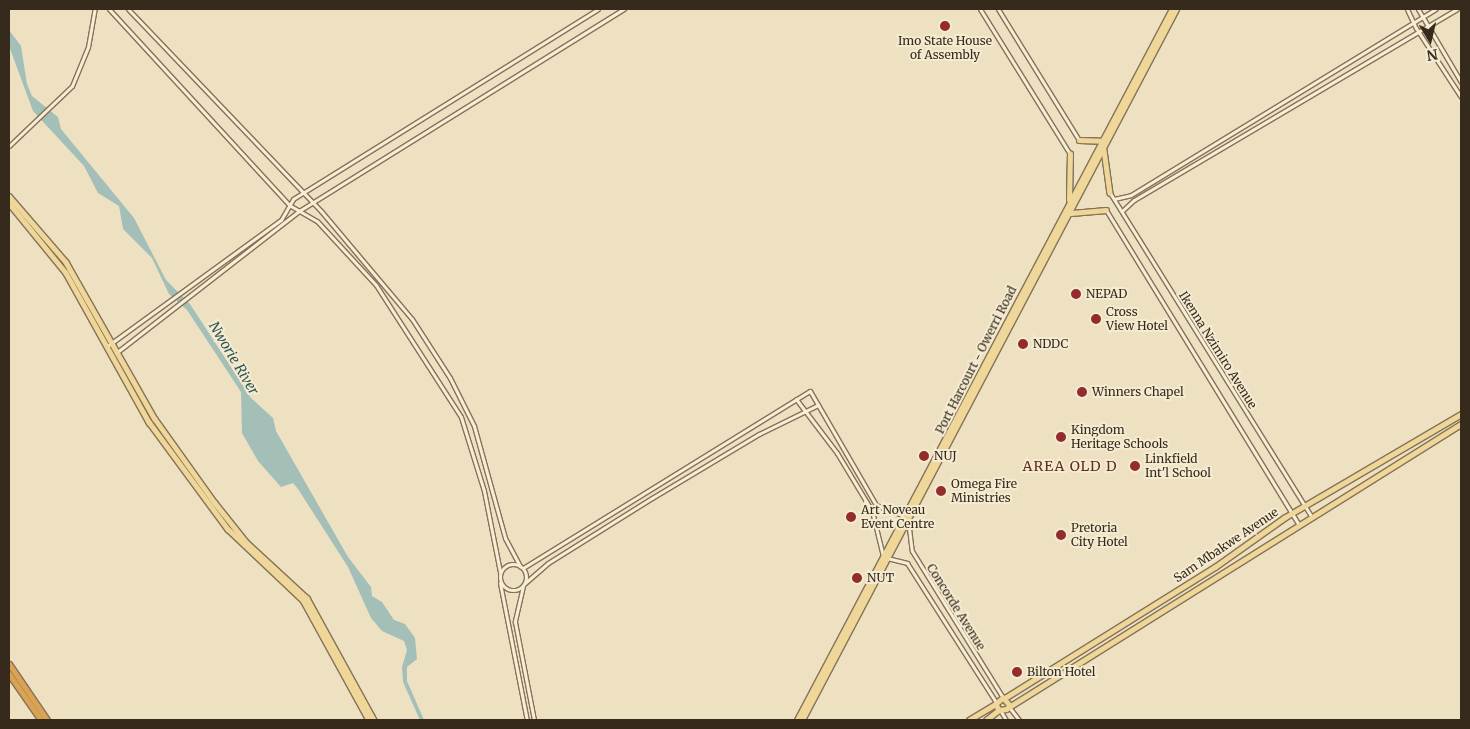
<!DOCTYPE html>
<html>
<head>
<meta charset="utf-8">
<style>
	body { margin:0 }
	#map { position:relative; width:1470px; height:729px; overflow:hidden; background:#ede1c2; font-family:Merriweather,serif }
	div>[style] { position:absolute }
	.water>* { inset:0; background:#a4bfb8 }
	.roads { filter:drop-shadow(1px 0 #867259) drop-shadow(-1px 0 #867259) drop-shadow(0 1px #867259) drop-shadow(0 -1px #867259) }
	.minor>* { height:3px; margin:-1.5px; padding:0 1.5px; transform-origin:1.5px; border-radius:1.5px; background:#f8eed5 }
	.minor>.ring { margin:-1.5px; padding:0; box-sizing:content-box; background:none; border:3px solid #f8eed5; border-radius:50% }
	.major>* { height:4.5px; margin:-2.25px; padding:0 2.25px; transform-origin:2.25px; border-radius:2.25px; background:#efd79a }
	.highway>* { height:5px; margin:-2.5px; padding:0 2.5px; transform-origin:2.5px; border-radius:2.5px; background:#daa354 }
	.dots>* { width:14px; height:14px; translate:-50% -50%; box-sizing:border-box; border:2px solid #f4ebd1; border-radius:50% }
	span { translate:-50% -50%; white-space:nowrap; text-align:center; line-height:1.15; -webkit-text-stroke:4px #f4ebd1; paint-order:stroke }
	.poi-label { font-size:12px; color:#362a1d }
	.left { translate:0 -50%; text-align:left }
	.street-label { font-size:12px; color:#362a1d }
	.water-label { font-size:14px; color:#2d5554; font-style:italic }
	.neighbourhood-label { font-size:14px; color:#612e1e; letter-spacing:1px }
	.frame { position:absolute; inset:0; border:10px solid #362a1d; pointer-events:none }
	.north { position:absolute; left:1405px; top:15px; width:50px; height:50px; -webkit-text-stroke:4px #f4ebd1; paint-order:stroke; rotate:171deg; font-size:14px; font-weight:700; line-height:20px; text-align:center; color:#362a1d }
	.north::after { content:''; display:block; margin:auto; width:18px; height:22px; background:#362a1d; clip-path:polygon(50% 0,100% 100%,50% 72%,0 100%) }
</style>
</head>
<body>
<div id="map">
	<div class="water">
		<i style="clip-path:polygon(9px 30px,21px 46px,27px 84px,32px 96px,58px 117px,61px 129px,134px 218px,166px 280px,190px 304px,251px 398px,273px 418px,276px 431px,348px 557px,371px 587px,372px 596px,382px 602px,394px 620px,405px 624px,415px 638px,417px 659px,407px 667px,407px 681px,424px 720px,420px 720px,403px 682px,402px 667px,407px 650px,404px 641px,382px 631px,371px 618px,348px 567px,298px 489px,293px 483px,281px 487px,258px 461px,242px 433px,241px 392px,187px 310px,169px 294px,152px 258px,123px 229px,119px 206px,98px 193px,84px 166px,33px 111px,9px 46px)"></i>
	</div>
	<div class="roads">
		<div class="minor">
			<i style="left:109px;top:9px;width:266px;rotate:47.4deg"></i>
			<i style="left:289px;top:205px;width:32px;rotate:30deg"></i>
			<i style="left:317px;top:221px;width:87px;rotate:47.3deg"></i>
			<i style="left:376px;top:285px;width:157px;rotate:57.2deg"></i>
			<i style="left:461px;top:417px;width:77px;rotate:72.7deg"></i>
			<i style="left:484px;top:491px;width:83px;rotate:78.8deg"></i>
			<i style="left:128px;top:9px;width:279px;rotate:46.3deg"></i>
			<i style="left:321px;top:211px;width:141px;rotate:49.9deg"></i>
			<i style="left:412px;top:319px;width:70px;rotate:57.2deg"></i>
			<i style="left:450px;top:378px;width:54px;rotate:63.4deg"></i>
			<i style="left:474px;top:426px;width:116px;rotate:74.5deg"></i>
			<i style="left:505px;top:538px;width:32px;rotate:62deg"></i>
			<i style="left:980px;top:9px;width:171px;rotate:58.2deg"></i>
			<i style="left:998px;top:9px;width:154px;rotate:58.3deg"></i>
			<i style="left:1407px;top:9px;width:21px;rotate:65deg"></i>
			<i style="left:1416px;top:28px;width:82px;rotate:56.9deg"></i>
			<i style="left:1418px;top:9px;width:85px;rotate:59.5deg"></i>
			<i style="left:9px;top:146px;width:87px;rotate:-43.6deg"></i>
			<i style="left:72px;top:86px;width:42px;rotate:-67.7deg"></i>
			<i style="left:88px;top:47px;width:39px;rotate:-80deg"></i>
			<i style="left:1110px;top:193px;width:382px;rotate:58.1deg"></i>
			<i style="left:1114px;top:199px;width:17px;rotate:-13deg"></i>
			<i style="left:1131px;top:195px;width:357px;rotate:-31.4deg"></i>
			<i style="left:1106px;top:210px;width:369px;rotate:58.5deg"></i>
			<i style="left:1122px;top:211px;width:16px;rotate:-43deg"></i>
			<i style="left:1134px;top:200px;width:375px;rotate:-30.6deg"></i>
			<i style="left:106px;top:347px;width:216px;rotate:-36deg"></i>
			<i style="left:281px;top:220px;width:24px;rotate:-60deg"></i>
			<i style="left:293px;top:199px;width:359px;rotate:-31.9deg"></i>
			<i style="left:116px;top:353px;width:232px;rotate:-37.8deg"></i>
			<i style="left:299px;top:211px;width:383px;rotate:-31.9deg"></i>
			<i style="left:796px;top:399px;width:68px;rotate:52.8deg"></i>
			<i style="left:837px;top:453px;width:68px;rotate:58.9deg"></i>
			<i style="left:872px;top:511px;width:46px;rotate:76.3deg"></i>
			<i style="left:908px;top:520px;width:31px;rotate:83deg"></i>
			<i style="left:912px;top:551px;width:173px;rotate:58.2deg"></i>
			<i style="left:887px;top:558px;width:21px;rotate:14deg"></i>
			<i style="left:907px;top:563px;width:165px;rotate:57.4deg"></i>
			<i class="ring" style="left:500px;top:564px;width:23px;height:23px"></i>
			<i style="left:523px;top:568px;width:337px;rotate:-31.7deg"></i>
			<i style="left:810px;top:391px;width:132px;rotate:59.9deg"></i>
			<i style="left:876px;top:505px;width:30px;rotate:21deg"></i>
			<i style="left:500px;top:583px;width:140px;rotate:78.9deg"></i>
			<i style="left:525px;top:583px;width:30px;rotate:-41deg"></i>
			<i style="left:548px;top:563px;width:123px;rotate:-32deg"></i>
			<i style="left:652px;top:498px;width:125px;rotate:-30.9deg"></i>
			<i style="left:759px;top:434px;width:66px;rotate:-26.2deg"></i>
			<i style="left:523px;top:586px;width:37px;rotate:103deg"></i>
			<i style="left:515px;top:622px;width:100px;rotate:79deg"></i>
			<i style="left:1009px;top:707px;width:16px;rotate:52deg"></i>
			<i style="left:1000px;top:710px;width:12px;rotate:59deg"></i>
		</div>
		<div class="major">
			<i style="left:1079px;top:140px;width:23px;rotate:2deg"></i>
			<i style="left:1104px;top:150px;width:43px;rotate:82.1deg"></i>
			<i style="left:9px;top:196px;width:87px;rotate:49.2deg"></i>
			<i style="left:66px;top:262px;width:180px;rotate:60.5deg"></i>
			<i style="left:155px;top:419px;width:103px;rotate:54.5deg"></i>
			<i style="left:215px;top:503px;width:50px;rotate:51.5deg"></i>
			<i style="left:246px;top:542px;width:83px;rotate:42.6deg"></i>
			<i style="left:307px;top:598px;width:139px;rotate:61.2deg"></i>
			<i style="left:1069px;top:200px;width:46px;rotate:-88.8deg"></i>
			<i style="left:9px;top:203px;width:90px;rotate:50.8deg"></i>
			<i style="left:66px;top:273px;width:171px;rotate:60.9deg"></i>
			<i style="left:149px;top:422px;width:133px;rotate:53.6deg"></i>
			<i style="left:228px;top:529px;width:103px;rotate:43.4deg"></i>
			<i style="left:303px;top:600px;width:137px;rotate:61.2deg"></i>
			<i style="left:1071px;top:213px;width:35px;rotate:-5deg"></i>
			<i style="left:1005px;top:698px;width:248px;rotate:-32deg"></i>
			<i style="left:1215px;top:567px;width:85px;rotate:-35.4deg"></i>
			<i style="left:1284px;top:518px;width:205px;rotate:-30.4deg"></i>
			<i style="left:1009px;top:705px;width:9px;rotate:-131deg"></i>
			<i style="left:1003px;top:698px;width:9px;rotate:139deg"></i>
			<i style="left:996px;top:704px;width:7px;rotate:63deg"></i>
			<i style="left:999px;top:710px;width:7px;rotate:-8deg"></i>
			<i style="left:1006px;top:709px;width:537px;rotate:-32.06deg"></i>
			<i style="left:797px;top:720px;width:804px;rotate:-62.19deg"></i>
			<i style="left:802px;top:720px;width:803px;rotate:-62.25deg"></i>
			<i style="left:969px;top:720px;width:31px;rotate:-31deg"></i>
			<i style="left:986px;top:720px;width:16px;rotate:-38deg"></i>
		</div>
		<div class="highway">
			<i style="left:9px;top:664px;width:68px;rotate:55.8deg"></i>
			<i style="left:9px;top:674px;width:56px;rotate:55.2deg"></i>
		</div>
	</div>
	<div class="dots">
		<i style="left:945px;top:26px;background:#932d2b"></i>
		<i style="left:1076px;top:294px;background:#932d2b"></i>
		<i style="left:1096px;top:319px;background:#932d2b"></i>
		<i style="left:1023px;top:344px;background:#932d2b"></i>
		<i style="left:1082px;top:392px;background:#932d2b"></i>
		<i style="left:1061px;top:437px;background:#932d2b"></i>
		<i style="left:924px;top:456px;background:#932d2b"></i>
		<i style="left:1135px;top:466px;background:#932d2b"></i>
		<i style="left:941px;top:491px;background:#932d2b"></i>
		<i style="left:851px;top:517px;background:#932d2b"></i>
		<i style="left:1061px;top:535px;background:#932d2b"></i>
		<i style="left:857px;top:578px;background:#932d2b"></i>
		<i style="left:1017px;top:672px;background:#932d2b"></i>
	</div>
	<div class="poi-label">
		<span style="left:945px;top:48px">Imo State House<br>of Assembly</span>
		<span class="left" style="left:1086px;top:294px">NEPAD</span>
		<span class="left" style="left:1106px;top:319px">Cross<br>View Hotel</span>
		<span class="left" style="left:1033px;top:344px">NDDC</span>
		<span class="left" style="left:1092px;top:392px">Winners Chapel</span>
		<span class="left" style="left:1071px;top:437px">Kingdom<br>Heritage Schools</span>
		<span class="left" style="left:934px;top:456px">NUJ</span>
		<span class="left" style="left:1145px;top:466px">Linkfield<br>Int'l School</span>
		<span class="left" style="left:951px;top:491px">Omega Fire<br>Ministries</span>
		<span class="left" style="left:861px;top:517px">Art Noveau<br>Event Centre</span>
		<span class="left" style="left:1071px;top:535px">Pretoria<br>City Hotel</span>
		<span class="left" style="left:867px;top:578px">NUT</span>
		<span class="left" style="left:1027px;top:672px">Bilton Hotel</span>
	</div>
	<div class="street-label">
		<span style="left:1218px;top:350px;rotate:58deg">Ikenna Nzimiro Avenue</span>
		<span style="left:976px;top:360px;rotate:-63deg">Port Harcourt - Owerri Road</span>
		<span style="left:1226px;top:545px;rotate:-34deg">Sam Mbakwe Avenue</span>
		<span style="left:956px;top:607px;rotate:58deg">Concorde Avenue</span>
	</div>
	<div class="water-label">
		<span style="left:234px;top:358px;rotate:59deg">Nworie River</span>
	</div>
	<div class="neighbourhood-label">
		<span style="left:1070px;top:466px">AREA OLD D</span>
	</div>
	<div class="frame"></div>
	<div class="north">N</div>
</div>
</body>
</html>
